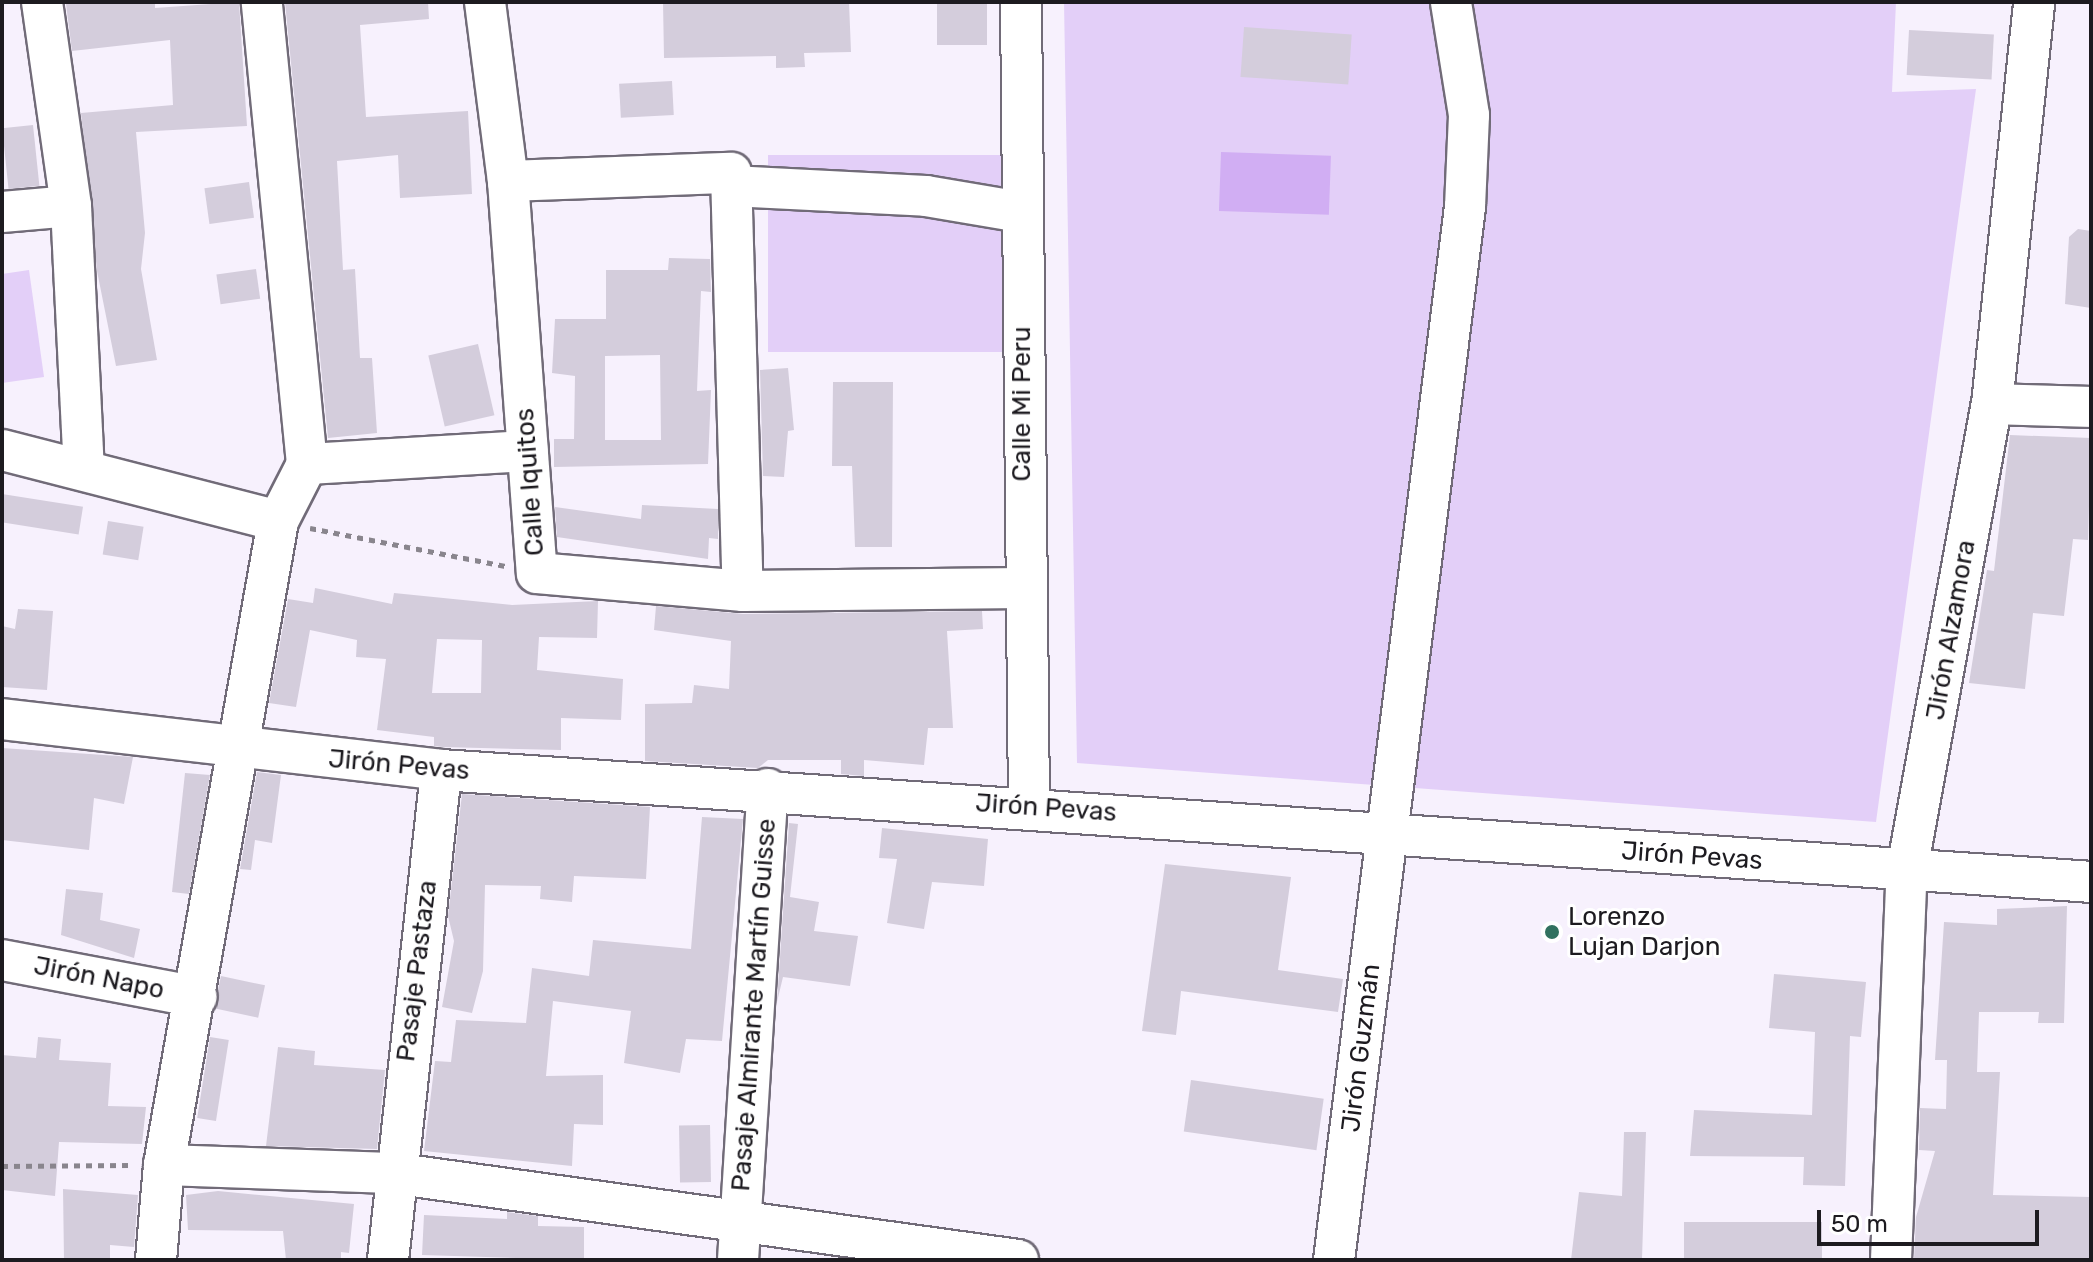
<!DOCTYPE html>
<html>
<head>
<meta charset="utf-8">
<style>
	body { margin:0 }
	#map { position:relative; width:2093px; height:1262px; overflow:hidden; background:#f7f1fd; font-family:Rubik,sans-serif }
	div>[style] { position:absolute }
	.green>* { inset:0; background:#e3cff8; transform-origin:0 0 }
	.water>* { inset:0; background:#d1aef3; transform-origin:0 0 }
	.building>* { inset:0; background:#d4cddc; transform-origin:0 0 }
	.path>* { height:5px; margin-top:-2.5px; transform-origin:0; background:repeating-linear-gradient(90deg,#89858d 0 6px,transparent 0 12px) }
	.roads { filter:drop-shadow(2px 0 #716b78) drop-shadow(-2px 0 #716b78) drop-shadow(0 2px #716b78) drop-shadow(0 -2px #716b78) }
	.minor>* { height:40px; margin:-20px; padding:0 20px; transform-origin:20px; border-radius:20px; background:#fff }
	.dots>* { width:22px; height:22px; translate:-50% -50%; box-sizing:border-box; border:4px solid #fff; border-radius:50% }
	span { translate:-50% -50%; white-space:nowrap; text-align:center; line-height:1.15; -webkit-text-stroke:6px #fff; paint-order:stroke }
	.street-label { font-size:26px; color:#1d1b20 }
	.poi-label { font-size:26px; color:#1d1b20 }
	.left { translate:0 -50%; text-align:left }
	.frame { position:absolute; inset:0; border:4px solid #1d1b20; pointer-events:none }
	.scale { position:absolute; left:1817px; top:1210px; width:222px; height:36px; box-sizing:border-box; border:4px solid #1d1b20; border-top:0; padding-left:10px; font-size:24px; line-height:28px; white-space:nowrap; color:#1d1b20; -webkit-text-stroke:6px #fff; paint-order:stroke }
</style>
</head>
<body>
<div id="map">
	<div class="green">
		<i style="clip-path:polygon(1064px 2px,1896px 2px,1892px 92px,1976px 89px,1876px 822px,1077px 763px)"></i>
		<i style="left:768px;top:155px;width:238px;height:197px"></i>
		<i style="clip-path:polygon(29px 270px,44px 377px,2px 383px,2px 274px)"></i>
	</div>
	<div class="water">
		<i style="left:1221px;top:152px;width:110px;height:59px;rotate:2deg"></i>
	</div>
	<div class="building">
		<i style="clip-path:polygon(155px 2px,155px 8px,239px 2px,247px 126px,136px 132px,145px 233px,141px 269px,157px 360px,116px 366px,97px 271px,81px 113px,173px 105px,170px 40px,72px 51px,66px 4px)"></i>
		<i style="clip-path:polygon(285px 2px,428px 2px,429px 19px,360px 25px,366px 117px,468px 111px,472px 194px,400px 198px,398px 155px,337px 161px,343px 270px,355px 269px,360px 358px,372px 358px,377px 433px,328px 438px)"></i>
		<i style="clip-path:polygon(663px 2px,849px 2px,851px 52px,804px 53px,805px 67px,776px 68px,776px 56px,664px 58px)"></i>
		<i style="left:937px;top:2px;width:50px;height:43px"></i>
		<i style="left:1244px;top:27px;width:108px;height:50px;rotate:4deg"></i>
		<i style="left:1909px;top:30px;width:85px;height:45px;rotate:3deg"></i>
		<i style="left:672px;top:81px;width:34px;height:53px;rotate:87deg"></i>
		<i style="left:33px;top:125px;width:61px;height:31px;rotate:84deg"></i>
		<i style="left:249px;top:182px;width:36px;height:45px;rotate:82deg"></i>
		<i style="clip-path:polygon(2078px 229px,2091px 231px,2091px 308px,2065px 304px,2069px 237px)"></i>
		<i style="clip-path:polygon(evenodd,669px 258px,710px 259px,711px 292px,701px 291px,697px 391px,711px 390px,708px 464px,554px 467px,554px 439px,574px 439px,575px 376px,552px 373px,555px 319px,606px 319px,606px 270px,668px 270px,669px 258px,660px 355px,661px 440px,605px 440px,605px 356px,660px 355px)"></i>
		<i style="left:256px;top:269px;width:30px;height:40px;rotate:82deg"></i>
		<i style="left:478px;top:344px;width:73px;height:51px;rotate:77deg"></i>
		<i style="clip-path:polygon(788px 368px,794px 430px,788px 431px,784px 477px,763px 476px,760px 370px)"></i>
		<i style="clip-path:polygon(833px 382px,893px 382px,892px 547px,855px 547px,852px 466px,832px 466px)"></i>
		<i style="clip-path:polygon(2010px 435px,2091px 438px,2088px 540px,2073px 539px,2064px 616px,2033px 613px,2025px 689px,1969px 683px,1987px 570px,1994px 571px)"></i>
		<i style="left:2px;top:494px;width:82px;height:28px;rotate:9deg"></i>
		<i style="clip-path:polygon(642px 505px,718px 509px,718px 539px,709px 538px,708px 559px,557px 537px,555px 507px,641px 519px)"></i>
		<i style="left:108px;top:521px;width:36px;height:34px;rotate:9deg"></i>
		<i style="clip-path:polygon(evenodd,315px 588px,392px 604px,394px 593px,512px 605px,598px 601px,597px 638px,539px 637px,537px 670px,623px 679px,621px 720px,561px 718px,561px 750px,443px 747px,434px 746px,434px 737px,377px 730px,386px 659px,356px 657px,357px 640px,310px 630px,296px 707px,269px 703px,288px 599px,313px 603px,315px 588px,437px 639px,482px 640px,481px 693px,432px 693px,437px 639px)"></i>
		<i style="clip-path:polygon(656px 606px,743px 614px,982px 611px,983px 629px,947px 631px,953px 728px,928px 728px,924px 765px,864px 760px,864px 776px,841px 774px,841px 760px,768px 760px,758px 768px,645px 761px,645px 704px,692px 703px,694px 685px,729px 689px,731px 641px,654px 630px)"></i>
		<i style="clip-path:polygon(18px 609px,53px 611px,47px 690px,2px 687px,2px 626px,15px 629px)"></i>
		<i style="clip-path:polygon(2px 748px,133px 757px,124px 804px,94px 798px,89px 850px,2px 840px)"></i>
		<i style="clip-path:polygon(257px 772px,281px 775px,272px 843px,255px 840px,251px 870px,240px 869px)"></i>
		<i style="clip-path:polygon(185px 773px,210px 775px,189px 894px,172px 892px)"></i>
		<i style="clip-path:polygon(462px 794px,650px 807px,646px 879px,574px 876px,572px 902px,540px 899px,541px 886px,485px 885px,483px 971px,472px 1013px,442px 1007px,454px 941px,448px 916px)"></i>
		<i style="clip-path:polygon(702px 817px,743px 819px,722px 1041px,686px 1039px,680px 1073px,624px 1063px,631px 1011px,553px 1001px,546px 1076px,603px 1075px,603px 1125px,574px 1124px,572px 1166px,424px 1151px,435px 1061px,451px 1062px,456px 1020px,526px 1023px,532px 968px,589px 976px,593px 940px,691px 949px)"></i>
		<i style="clip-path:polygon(789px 823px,798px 824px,790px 897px,819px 902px,814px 931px,858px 936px,850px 986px,783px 977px,777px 1002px)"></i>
		<i style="clip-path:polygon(882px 828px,988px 839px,984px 886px,932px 882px,924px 929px,887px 923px,897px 859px,879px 858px)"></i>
		<i style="clip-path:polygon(1165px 864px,1291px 877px,1278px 970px,1343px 979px,1338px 1012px,1181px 991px,1176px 1035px,1142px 1031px)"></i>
		<i style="clip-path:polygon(66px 889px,103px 893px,100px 920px,140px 929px,134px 958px,61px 935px)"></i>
		<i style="clip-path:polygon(2067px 906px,2064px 1023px,2038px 1023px,2039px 1012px,1979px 1012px,1977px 1072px,2000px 1072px,1993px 1195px,2091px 1197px,2091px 1260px,1914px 1260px,1916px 1217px,1935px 1151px,1919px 1150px,1920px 1108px,1946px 1109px,1947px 1060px,1935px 1060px,1944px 922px,1997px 925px,1997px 909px)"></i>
		<i style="clip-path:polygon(1774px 974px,1866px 982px,1861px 1037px,1850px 1036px,1845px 1186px,1803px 1185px,1804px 1157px,1690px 1156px,1694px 1110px,1812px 1115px,1815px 1032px,1769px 1028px)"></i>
		<i style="left:221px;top:976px;width:45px;height:33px;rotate:12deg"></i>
		<i style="clip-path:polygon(38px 1037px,61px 1039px,59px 1060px,111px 1063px,108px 1106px,146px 1107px,142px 1144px,59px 1142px,55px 1196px,2px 1190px,2px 1055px,36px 1058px)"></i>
		<i style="left:210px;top:1037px;width:19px;height:82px;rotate:9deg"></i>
		<i style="clip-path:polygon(278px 1047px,315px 1051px,314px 1065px,385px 1070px,377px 1149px,266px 1146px)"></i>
		<i style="left:1191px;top:1080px;width:134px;height:52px;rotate:8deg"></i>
		<i style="left:710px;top:1125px;width:57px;height:31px;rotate:89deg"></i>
		<i style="clip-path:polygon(1624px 1132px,1646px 1132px,1642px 1259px,1571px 1260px,1579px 1192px,1622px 1196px)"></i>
		<i style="clip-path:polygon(63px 1189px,138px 1195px,134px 1247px,110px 1245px,110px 1260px,64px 1260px)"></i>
		<i style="clip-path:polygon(218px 1191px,354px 1204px,349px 1253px,341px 1252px,341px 1260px,286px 1260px,283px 1231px,188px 1230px,186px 1195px)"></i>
		<i style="clip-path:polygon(507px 1212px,538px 1216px,538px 1226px,584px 1227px,584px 1260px,422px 1255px,424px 1215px,507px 1219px)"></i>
		<i style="left:1684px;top:1222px;width:138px;height:38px"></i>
	</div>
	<div class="path">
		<i style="left:310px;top:528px;width:199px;rotate:11deg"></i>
		<i style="left:2px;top:1166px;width:129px;rotate:-0.4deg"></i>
	</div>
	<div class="roads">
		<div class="minor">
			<i style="left:42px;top:2px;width:206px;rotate:81.9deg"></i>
			<i style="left:71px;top:206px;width:264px;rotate:87.2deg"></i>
			<i style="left:485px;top:2px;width:180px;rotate:82.7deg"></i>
			<i style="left:508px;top:181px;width:393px;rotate:85.8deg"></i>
			<i style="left:537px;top:573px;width:207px;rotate:5deg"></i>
			<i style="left:743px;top:591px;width:280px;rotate:-0.6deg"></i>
			<i style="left:1021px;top:2px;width:803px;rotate:89.43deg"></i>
			<i style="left:508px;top:181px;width:223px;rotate:-2.1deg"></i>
			<i style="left:731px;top:173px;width:418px;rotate:88.4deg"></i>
			<i style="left:731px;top:186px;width:195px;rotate:2.9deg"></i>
			<i style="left:926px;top:196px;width:96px;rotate:9.6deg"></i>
			<i style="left:2px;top:212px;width:69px;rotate:-5deg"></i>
			<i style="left:1992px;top:404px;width:99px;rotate:1.7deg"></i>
			<i style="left:2px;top:450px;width:285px;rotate:14.4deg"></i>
			<i style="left:307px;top:464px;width:221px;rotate:-3.4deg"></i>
			<i style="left:2px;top:719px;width:442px;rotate:6.6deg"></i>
			<i style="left:441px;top:770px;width:1654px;rotate:3.88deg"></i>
			<i style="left:2px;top:960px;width:198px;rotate:10.7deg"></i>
			<i style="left:164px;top:1165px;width:228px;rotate:2deg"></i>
			<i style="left:392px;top:1173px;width:632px;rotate:7.91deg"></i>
			<i style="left:156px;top:1260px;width:95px;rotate:-85.2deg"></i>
			<i style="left:164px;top:1165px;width:654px;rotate:-79.96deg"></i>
			<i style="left:278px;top:521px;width:64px;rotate:-63deg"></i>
			<i style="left:307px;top:464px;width:464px;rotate:-95.6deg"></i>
			<i style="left:388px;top:1260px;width:493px;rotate:-83.8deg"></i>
			<i style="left:738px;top:1260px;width:472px;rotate:-86.4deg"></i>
			<i style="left:1334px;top:1260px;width:1061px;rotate:-82.91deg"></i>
			<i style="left:1465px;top:207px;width:92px;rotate:-87.5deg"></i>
			<i style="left:1469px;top:115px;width:114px;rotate:-99.1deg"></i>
			<i style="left:1891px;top:1260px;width:390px;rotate:-87.7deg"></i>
			<i style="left:1907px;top:870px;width:474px;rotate:-79.7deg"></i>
			<i style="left:1992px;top:404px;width:404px;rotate:-84deg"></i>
		</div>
	</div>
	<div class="dots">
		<i style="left:1552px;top:932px;background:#31715f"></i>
	</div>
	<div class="street-label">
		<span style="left:1022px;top:404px;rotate:-90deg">Calle Mi Peru</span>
		<span style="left:530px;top:482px;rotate:-94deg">Calle Iquitos</span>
		<span style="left:1951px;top:630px;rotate:-80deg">Jirón Alzamora</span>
		<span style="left:399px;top:765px;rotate:5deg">Jirón Pevas</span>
		<span style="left:1046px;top:808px;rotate:4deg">Jirón Pevas</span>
		<span style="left:1692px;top:856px;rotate:4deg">Jirón Pevas</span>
		<span style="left:417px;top:971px;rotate:-83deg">Pasaje Pastaza</span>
		<span style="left:99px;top:978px;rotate:11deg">Jirón Napo</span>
		<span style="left:754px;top:1005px;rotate:-86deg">Pasaje Almirante Martín Guisse</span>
		<span style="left:1361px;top:1048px;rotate:-83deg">Jirón Guzmán</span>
	</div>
	<div class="poi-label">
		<span class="left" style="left:1568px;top:932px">Lorenzo<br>Lujan Darjon</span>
	</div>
	<div class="frame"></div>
	<div class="scale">50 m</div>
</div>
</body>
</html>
